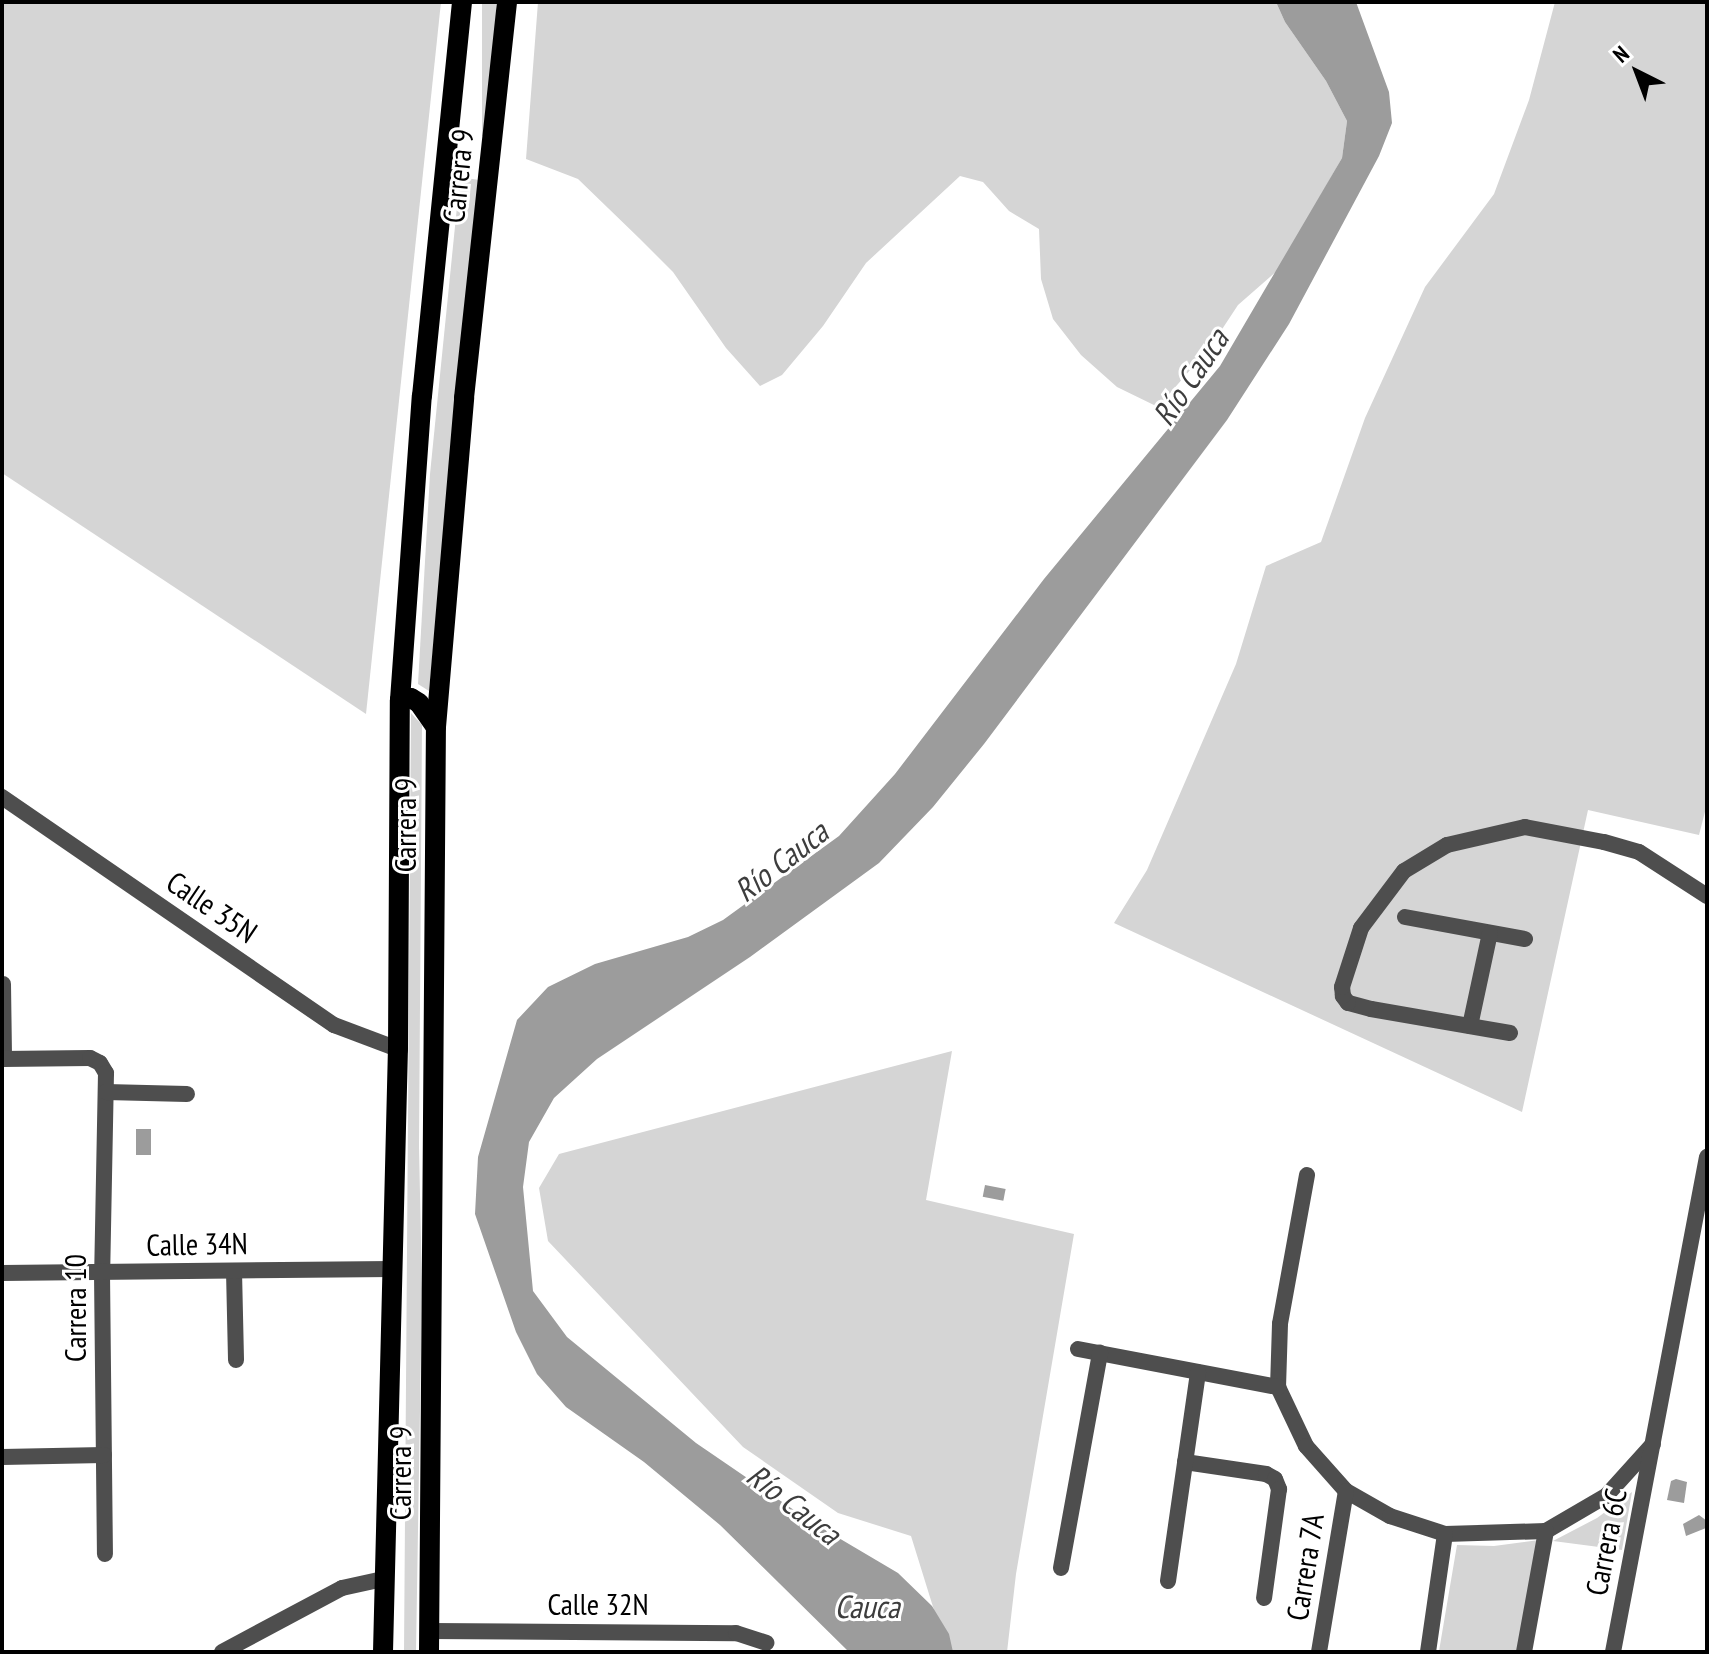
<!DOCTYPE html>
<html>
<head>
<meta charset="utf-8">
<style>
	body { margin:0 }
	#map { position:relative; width:1709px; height:1654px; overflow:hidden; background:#fff; font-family:"PT Sans Narrow",sans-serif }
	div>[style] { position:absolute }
	.green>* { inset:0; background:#d5d5d5; transform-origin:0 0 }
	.water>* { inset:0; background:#9c9c9c; transform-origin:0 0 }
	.street>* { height:16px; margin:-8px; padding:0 8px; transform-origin:8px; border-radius:8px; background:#4e4e4e }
	.primary>* { height:20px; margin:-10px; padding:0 10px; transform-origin:10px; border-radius:10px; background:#000 }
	span { translate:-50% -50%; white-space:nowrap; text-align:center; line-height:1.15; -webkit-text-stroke:6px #fff; paint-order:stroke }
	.street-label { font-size:30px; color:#000 }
	.water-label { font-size:32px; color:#3d3d3d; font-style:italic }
	.frame { position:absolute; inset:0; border:4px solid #000; pointer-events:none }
	.north { position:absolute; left:1597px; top:32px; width:80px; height:80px; -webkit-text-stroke:6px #fff; paint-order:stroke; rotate:318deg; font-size:22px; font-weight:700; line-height:32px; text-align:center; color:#000 }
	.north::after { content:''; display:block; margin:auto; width:28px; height:36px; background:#000; clip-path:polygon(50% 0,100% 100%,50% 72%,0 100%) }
</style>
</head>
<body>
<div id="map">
	<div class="green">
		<i style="clip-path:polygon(2px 2px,441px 2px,366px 714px,2px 473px)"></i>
		<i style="left:482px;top:2px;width:14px;height:134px"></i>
		<i style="clip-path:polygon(538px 2px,1276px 2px,1285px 22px,1326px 81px,1347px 121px,1342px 158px,1279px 269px,1238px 305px,1211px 346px,1158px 407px,1117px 387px,1081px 355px,1053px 319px,1041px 279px,1039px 229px,1009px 211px,983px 182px,960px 176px,866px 263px,823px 326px,782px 375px,760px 386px,726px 348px,673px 272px,639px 238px,578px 179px,526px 159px)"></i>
		<i style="clip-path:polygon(1555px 2px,1707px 2px,1707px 804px,1699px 835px,1588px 810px,1522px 1112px,1114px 923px,1147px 870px,1236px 664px,1266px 566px,1321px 542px,1365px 418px,1425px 287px,1494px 194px,1529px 100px)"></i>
		<i style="clip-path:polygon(460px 177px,479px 180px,429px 691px,418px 684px,430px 474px)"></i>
		<i style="clip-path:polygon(411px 713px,422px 725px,419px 1147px,422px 1289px,416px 1652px,404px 1652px)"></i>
		<i style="clip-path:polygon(952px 1051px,926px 1200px,1074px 1234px,1016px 1574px,1007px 1652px,947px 1652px,911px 1536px,838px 1513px,743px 1447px,548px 1241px,539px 1188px,559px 1154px)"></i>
		<i style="clip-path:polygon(1632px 1492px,1622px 1550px,1553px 1541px,1597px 1518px)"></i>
		<i style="clip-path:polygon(1539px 1540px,1518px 1652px,1439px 1651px,1457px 1545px,1494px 1546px)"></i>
	</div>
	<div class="water">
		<i style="clip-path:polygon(1276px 2px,1356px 2px,1389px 92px,1392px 123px,1379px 156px,1289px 324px,1227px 420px,984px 744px,933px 807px,879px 863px,750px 957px,597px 1059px,554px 1098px,529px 1142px,523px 1187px,533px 1291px,567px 1337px,696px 1443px,810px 1521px,898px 1573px,932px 1606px,949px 1634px,953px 1652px,849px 1652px,720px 1525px,644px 1462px,566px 1407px,537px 1374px,516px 1332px,475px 1214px,478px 1157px,517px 1020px,548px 987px,595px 964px,688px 937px,723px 920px,839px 836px,895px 774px,1044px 579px,1220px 366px,1342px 158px,1347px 121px,1326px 81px,1285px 22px)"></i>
		<i style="left:136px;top:1129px;width:15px;height:26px"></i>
		<i style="left:985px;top:1185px;width:21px;height:12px;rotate:11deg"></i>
		<i style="clip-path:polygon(1676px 1479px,1687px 1482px,1684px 1503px,1667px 1500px,1671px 1481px)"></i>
		<i style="clip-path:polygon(1699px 1515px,1707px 1521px,1706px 1528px,1686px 1536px,1683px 1524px)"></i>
	</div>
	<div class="street">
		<i style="left:2px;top:797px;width:403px;rotate:34.5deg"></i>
		<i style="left:334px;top:1025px;width:68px;rotate:20.6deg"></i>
		<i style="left:1405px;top:917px;width:122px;rotate:10.4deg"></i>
		<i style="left:3px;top:984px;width:75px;rotate:89.2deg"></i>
		<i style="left:1470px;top:1026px;width:95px;rotate:-77.9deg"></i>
		<i style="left:1510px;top:1033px;width:141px;rotate:-170.2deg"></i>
		<i style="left:1371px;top:1009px;width:24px;rotate:-165deg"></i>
		<i style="left:1348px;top:1003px;width:9px;rotate:-126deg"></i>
		<i style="left:1343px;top:996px;width:9px;rotate:-96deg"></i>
		<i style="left:1342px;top:987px;width:62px;rotate:-72.1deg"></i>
		<i style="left:1361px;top:928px;width:71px;rotate:-53deg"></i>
		<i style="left:1404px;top:871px;width:50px;rotate:-31.2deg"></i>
		<i style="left:1447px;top:845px;width:80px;rotate:-13deg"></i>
		<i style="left:1525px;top:827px;width:80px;rotate:10.8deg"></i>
		<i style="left:1604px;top:842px;width:36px;rotate:16deg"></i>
		<i style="left:1639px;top:852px;width:81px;rotate:32.9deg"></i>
		<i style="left:2px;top:1059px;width:88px;rotate:-0.7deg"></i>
		<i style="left:90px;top:1058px;width:11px;rotate:27deg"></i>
		<i style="left:100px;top:1063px;width:12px;rotate:59deg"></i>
		<i style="left:106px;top:1073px;width:200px;rotate:91.1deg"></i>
		<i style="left:102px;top:1273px;width:281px;rotate:89.4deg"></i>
		<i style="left:106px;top:1092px;width:81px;rotate:1.4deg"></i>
		<i style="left:1307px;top:1175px;width:151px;rotate:100.3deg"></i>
		<i style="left:1280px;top:1324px;width:63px;rotate:91.8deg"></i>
		<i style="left:1278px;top:1387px;width:65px;rotate:64.6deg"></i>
		<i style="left:1306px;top:1446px;width:60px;rotate:48.4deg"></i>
		<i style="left:1346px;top:1491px;width:51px;rotate:29.6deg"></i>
		<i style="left:1390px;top:1516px;width:58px;rotate:18.1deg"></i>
		<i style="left:1445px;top:1534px;width:101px;rotate:-1.7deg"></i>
		<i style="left:1546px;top:1531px;width:69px;rotate:-30.3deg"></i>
		<i style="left:1606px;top:1496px;width:70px;rotate:-47.9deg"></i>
		<i style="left:234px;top:1271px;width:89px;rotate:88.7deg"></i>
		<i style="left:2px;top:1273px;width:390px;rotate:-0.6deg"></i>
		<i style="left:1078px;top:1349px;width:204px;rotate:10.8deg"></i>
		<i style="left:2px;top:1457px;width:102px;rotate:-1.1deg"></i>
		<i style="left:1185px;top:1462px;width:82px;rotate:8.4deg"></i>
		<i style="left:1266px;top:1474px;width:10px;rotate:29deg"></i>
		<i style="left:1275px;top:1479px;width:11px;rotate:68deg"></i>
		<i style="left:1279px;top:1489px;width:110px;rotate:97.8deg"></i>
		<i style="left:1061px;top:1568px;width:219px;rotate:-79.7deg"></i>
		<i style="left:1168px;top:1581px;width:211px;rotate:-81.8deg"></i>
		<i style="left:429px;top:1631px;width:307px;rotate:0.4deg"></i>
		<i style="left:736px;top:1633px;width:32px;rotate:18deg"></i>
		<i style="left:222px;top:1652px;width:136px;rotate:-28.1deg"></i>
		<i style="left:342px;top:1588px;width:42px;rotate:-12.4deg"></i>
		<i style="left:1319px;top:1652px;width:163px;rotate:-80.5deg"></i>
		<i style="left:1428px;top:1652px;width:119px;rotate:-81.8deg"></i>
		<i style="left:1524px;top:1652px;width:123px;rotate:-79.7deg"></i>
		<i style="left:1613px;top:1652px;width:504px;rotate:-79.25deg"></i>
	</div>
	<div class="primary">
		<i style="left:400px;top:700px;width:11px;rotate:-10deg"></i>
		<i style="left:411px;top:698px;width:9px;rotate:32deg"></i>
		<i style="left:419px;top:703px;width:29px;rotate:55deg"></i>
		<i style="left:383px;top:1652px;width:603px;rotate:-88.58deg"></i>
		<i style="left:398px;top:1049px;width:349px;rotate:-89.7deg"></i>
		<i style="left:400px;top:700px;width:305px;rotate:-85.9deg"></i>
		<i style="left:422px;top:396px;width:396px;rotate:-84.2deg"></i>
		<i style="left:429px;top:1652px;width:925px;rotate:-89.57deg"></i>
		<i style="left:436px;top:727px;width:330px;rotate:-85.1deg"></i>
		<i style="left:464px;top:398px;width:398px;rotate:-83.8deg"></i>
	</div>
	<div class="street-label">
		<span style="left:458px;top:176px;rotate:-84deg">Carrera 9</span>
		<span style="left:405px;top:825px;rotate:-90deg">Carrera 9</span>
		<span style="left:212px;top:907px;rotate:34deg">Calle 35N</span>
		<span style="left:197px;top:1244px;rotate:-1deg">Calle 34N</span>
		<span style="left:75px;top:1308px;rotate:-90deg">Carrera 10</span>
		<span style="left:400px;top:1473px;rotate:-90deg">Carrera 9</span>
		<span style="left:1606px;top:1542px;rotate:-79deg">Carrera 6C</span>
		<span style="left:1305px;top:1567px;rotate:-81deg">Carrera 7A</span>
		<span style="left:598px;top:1604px">Calle 32N</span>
	</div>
	<div class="water-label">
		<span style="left:1190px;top:377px;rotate:-56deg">Río Cauca</span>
		<span style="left:781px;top:861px;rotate:-38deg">Río Cauca</span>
		<span style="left:794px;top:1504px;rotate:38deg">Río Cauca</span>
		<span style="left:867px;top:1606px">Cauca</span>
	</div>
	<div class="frame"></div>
	<div class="north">N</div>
</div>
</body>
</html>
